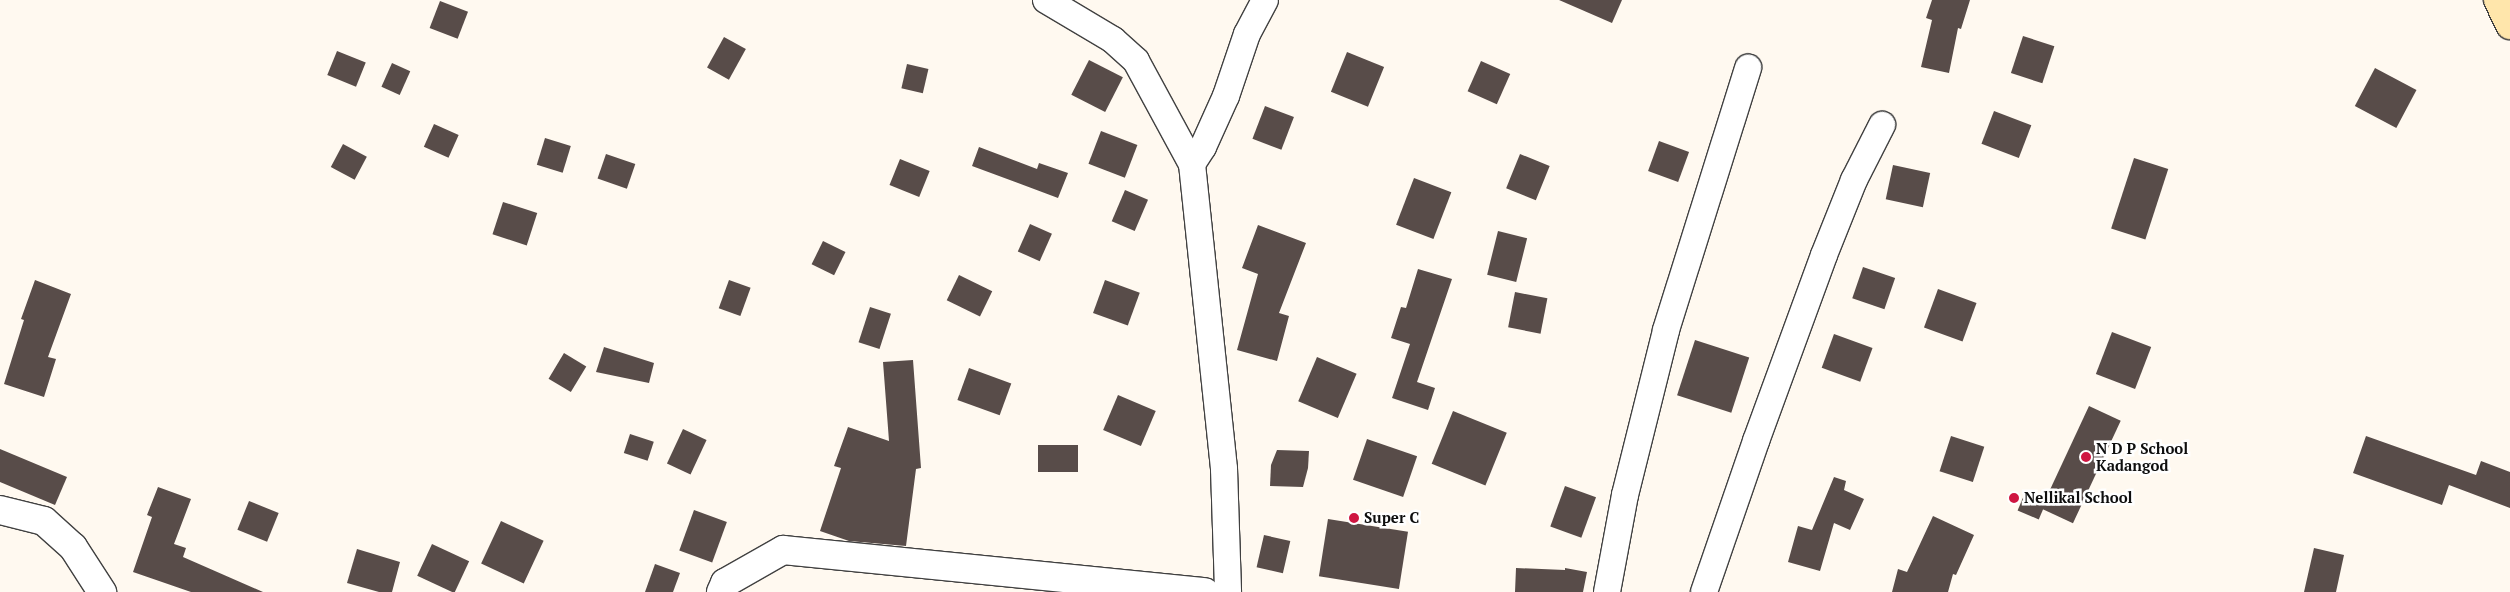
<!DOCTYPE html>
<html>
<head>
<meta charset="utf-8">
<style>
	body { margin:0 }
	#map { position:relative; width:2510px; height:592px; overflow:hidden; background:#fff9f0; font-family:"PT Serif",serif }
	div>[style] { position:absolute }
	.building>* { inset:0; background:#584c49; transform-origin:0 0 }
	.roads { filter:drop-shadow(1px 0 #414141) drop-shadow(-1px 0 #414141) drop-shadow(0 1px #414141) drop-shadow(0 -1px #414141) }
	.minor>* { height:26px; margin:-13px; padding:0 13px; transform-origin:13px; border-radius:13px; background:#fff }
	.tertiary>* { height:28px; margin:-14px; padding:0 14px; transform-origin:14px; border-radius:14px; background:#fff }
	.secondary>* { height:28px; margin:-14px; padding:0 14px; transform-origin:14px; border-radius:14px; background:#ffe6ab }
	.dots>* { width:14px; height:14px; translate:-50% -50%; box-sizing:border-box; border:2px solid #fff; border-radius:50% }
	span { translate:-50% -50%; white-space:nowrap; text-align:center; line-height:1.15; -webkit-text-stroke:5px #fff; paint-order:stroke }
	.poi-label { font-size:15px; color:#0e0e0e; font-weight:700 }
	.left { translate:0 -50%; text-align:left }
</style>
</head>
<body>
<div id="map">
	<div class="building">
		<i style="clip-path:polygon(1559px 0,1622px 0,1612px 23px)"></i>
		<i style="clip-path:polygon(1932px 0,1970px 0,1961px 29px,1958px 28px,1949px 73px,1921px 67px,1932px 20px,1926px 18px)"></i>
		<i style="left:440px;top:1px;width:30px;height:29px;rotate:21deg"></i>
		<i style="left:2023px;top:36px;width:33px;height:39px;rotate:18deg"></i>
		<i style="left:724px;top:37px;width:25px;height:35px;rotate:29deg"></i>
		<i style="left:337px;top:51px;width:31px;height:26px;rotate:22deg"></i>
		<i style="left:1347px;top:52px;width:40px;height:43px;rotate:22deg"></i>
		<i style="left:1089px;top:60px;width:38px;height:39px;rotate:27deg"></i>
		<i style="left:1481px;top:61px;width:32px;height:33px;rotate:24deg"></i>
		<i style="left:392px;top:63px;width:20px;height:26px;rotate:24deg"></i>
		<i style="left:907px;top:64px;width:22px;height:25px;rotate:13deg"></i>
		<i style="left:2375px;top:68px;width:47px;height:43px;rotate:28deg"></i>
		<i style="left:1265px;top:106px;width:31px;height:35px;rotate:21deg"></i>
		<i style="left:1994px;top:111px;width:40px;height:35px;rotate:21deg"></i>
		<i style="left:434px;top:124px;width:27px;height:25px;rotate:24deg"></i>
		<i style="left:1101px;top:131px;width:39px;height:35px;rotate:21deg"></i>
		<i style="left:545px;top:138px;width:27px;height:28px;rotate:17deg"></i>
		<i style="left:1659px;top:141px;width:32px;height:32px;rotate:20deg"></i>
		<i style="left:343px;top:144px;width:27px;height:26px;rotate:28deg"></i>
		<i style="clip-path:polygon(979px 147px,1037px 169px,1039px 163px,1068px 173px,1058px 198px,972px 166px)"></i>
		<i style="left:606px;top:154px;width:31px;height:26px;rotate:19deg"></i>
		<i style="left:1520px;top:154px;width:32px;height:37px;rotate:22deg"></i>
		<i style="left:2134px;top:158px;width:36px;height:74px;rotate:18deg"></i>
		<i style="left:900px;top:159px;width:32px;height:28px;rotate:22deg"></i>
		<i style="left:1893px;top:165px;width:38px;height:35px;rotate:12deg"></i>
		<i style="left:1414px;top:178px;width:40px;height:50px;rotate:21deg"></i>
		<i style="left:1125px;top:190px;width:25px;height:34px;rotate:23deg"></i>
		<i style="left:503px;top:202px;width:36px;height:34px;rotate:18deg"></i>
		<i style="left:1030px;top:224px;width:24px;height:30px;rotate:24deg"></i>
		<i style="clip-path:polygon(1258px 225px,1306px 243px,1279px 313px,1289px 316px,1277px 361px,1237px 350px,1258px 274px,1242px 268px)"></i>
		<i style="left:1498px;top:231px;width:30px;height:45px;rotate:14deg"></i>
		<i style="left:823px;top:241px;width:25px;height:26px;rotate:26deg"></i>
		<i style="left:1863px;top:267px;width:34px;height:33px;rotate:19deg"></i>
		<i style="clip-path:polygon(1418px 269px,1452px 279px,1417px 382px,1435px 388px,1428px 410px,1392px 398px,1410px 344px,1391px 338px,1401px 307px,1406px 308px)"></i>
		<i style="left:959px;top:275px;width:37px;height:28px;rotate:26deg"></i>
		<i style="clip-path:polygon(35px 280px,71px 294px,48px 357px,56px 359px,44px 397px,4px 384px,24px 320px,21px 319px)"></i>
		<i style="left:729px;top:280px;width:23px;height:30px;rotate:20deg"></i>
		<i style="left:1105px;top:280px;width:37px;height:35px;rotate:20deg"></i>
		<i style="left:1938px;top:289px;width:41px;height:41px;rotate:20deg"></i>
		<i style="left:1515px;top:292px;width:33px;height:36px;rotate:11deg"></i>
		<i style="left:870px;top:307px;width:22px;height:37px;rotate:18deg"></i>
		<i style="left:2112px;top:332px;width:42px;height:45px;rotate:21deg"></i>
		<i style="left:1834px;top:334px;width:41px;height:36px;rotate:20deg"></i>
		<i style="left:1695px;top:340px;width:57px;height:58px;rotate:18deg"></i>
		<i style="clip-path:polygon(604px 347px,654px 363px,649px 383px,596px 372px)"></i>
		<i style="left:564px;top:353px;width:26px;height:30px;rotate:31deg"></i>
		<i style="left:1317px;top:357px;width:43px;height:48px;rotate:23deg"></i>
		<i style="clip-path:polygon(913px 360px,921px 468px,916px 469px,906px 546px,849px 541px,820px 531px,841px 468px,834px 466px,848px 427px,889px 441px,883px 362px)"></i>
		<i style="left:969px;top:368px;width:45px;height:34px;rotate:20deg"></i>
		<i style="left:1118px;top:395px;width:41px;height:38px;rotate:23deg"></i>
		<i style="left:2089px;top:406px;width:35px;height:113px;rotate:25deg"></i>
		<i style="left:1453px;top:411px;width:58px;height:57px;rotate:22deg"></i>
		<i style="left:683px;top:429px;width:26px;height:38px;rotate:25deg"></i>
		<i style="left:630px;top:434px;width:25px;height:20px;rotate:18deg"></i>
		<i style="left:1951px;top:436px;width:35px;height:37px;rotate:18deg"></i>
		<i style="clip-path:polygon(2366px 436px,2476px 475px,2481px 461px,2510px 472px,2510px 508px,2449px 485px,2442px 505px,2353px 473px)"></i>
		<i style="left:1367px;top:439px;width:53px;height:43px;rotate:19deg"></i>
		<i style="left:1078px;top:445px;width:27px;height:40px;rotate:90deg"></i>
		<i style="clip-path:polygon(0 449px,67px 477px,55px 505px,0 482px)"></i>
		<i style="clip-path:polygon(1277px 450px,1309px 451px,1308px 468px,1303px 487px,1270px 486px,1271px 465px)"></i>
		<i style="clip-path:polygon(1834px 477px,1846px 481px,1844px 490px,1864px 499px,1850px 530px,1834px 523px,1820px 571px,1788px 562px,1798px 526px,1812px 530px)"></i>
		<i style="left:1565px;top:486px;width:33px;height:43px;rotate:20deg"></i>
		<i style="clip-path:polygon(158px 487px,191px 499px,174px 544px,186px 548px,183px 557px,263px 592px,191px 592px,133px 572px,152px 517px,147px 515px)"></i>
		<i style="left:2025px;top:493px;width:23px;height:19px;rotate:23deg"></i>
		<i style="left:249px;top:501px;width:32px;height:31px;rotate:22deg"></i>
		<i style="left:694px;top:510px;width:35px;height:43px;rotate:20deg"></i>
		<i style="clip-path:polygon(1933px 516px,1974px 535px,1956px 575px,1953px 574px,1948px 592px,1892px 592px,1898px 569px,1907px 572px)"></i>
		<i style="left:1328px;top:519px;width:81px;height:58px;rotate:9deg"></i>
		<i style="left:501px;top:521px;width:47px;height:47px;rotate:25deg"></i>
		<i style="left:1264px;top:535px;width:27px;height:33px;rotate:13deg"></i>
		<i style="left:432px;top:544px;width:41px;height:35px;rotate:25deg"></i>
		<i style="clip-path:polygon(2314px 548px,2344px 555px,2336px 592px,2304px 592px)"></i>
		<i style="clip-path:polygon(357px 549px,400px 562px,392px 592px,379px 592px,347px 583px)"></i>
		<i style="clip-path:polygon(655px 564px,680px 573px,673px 592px,645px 592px)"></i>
		<i style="clip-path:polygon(1516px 568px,1565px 570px,1565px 568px,1587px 572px,1583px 592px,1515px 592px)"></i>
	</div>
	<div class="roads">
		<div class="minor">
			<i style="left:1046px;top:0;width:78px;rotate:30.8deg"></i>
			<i style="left:1113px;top:40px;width:31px;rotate:42deg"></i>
			<i style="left:1136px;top:61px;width:117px;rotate:61.5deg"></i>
			<i style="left:1192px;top:164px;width:307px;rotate:84deg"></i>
			<i style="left:1224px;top:469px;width:123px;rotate:88.1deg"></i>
			<i style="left:1192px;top:164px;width:20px;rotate:-57deg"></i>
			<i style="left:1203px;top:147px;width:56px;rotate:-65.7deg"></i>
			<i style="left:1226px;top:96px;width:65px;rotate:-71.3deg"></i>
			<i style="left:1247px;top:34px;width:38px;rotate:-62deg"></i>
			<i style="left:1607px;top:592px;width:99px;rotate:-79.5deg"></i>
			<i style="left:1625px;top:495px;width:170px;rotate:-76deg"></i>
			<i style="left:1666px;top:330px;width:275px;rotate:-72.6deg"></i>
			<i style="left:1704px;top:592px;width:160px;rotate:-71deg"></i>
			<i style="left:1756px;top:441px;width:198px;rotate:-69.9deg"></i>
			<i style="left:1824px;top:255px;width:81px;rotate:-68.2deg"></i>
			<i style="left:1854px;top:180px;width:62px;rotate:-63deg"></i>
		</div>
		<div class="tertiary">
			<i style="left:0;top:510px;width:45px;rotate:14deg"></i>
			<i style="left:44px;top:521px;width:39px;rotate:42deg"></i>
			<i style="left:73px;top:547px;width:54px;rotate:57.2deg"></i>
			<i style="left:721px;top:592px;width:10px;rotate:-66deg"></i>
			<i style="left:725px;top:583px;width:67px;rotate:-29.6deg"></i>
			<i style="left:783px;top:550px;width:424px;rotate:5.7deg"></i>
		</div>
		<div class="secondary">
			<i style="left:2498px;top:0;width:28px;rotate:64deg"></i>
		</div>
	</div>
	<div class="dots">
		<i style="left:2086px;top:457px;background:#cf1641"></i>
		<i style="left:2014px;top:498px;background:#cf1641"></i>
		<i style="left:1354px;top:518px;background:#cf1641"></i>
	</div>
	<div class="poi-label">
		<span class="left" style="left:2096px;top:457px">N D P School<br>Kadangod</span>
		<span class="left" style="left:2024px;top:498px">Nellikal School</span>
		<span class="left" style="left:1364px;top:518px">Super C</span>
	</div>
</div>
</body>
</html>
